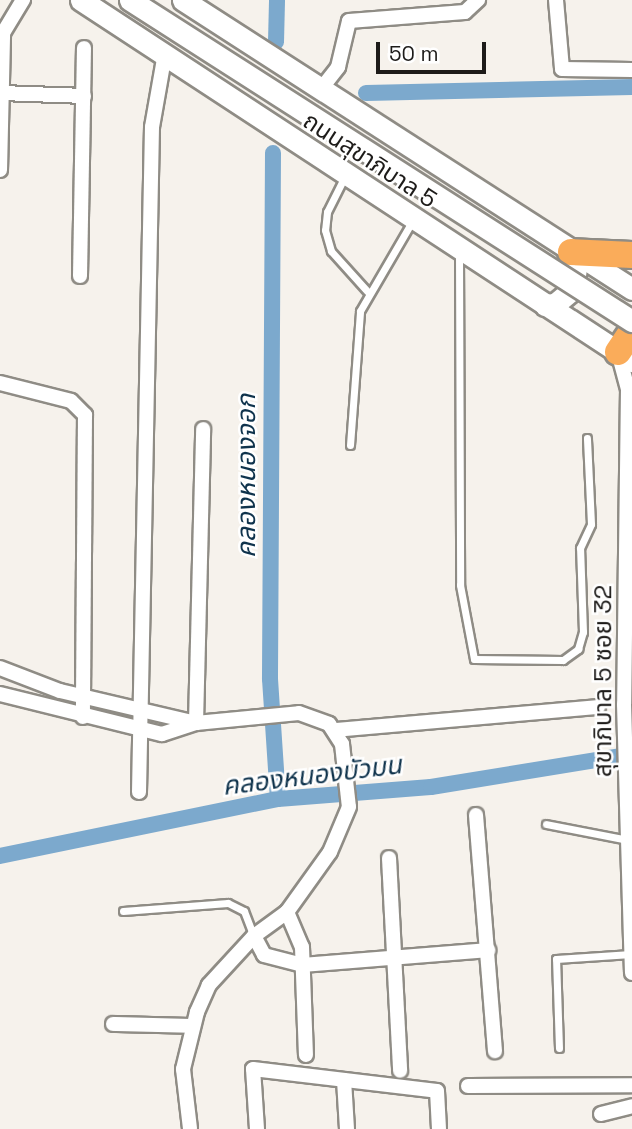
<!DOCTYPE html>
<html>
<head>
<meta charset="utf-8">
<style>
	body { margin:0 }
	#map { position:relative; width:632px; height:1129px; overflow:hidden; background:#f6f2ec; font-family:"Space Grotesk","Noto Sans Thai",sans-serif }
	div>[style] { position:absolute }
	.canal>* { height:16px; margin:-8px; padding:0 8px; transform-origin:8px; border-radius:8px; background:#7ca9cd }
	.roads { filter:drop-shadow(2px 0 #8f8c85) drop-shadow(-2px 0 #8f8c85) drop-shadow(0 2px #8f8c85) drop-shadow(0 -2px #8f8c85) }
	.service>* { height:7px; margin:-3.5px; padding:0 3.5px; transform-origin:3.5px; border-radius:3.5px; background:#fff }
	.minor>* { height:14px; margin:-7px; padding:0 7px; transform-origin:7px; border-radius:7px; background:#fff }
	.secondary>* { height:21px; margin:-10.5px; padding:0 10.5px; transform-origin:10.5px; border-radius:10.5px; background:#fff }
	.motorway>* { height:26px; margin:-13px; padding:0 13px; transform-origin:13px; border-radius:13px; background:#faac5a }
	.bridges { filter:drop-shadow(2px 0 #8f8c85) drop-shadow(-2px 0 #8f8c85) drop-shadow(0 2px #8f8c85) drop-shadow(0 -2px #8f8c85) }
	.secondary-bridge>* { height:21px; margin:-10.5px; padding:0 10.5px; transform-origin:10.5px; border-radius:10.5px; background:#fff }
	span { translate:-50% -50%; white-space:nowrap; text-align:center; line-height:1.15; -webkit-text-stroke:5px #fff; paint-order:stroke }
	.street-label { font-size:24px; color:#1d1b19 }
	.water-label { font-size:26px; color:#0f334c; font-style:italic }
	.scale { position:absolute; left:376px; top:42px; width:110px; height:32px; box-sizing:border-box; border:4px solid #1d1b19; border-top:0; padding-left:9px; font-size:21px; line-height:24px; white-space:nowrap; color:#1d1b19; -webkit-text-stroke:5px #fff; paint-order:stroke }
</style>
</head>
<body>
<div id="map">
	<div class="canal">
		<i style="left:276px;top:42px;width:42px;rotate:-88.6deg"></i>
		<i style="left:366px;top:93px;width:266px;rotate:-1.3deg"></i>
		<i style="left:273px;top:153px;width:526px;rotate:90.33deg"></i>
		<i style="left:270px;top:679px;width:120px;rotate:86.2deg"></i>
		<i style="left:0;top:856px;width:284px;rotate:-11.6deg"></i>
		<i style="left:278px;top:799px;width:153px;rotate:-4.5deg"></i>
		<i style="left:431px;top:787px;width:204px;rotate:-9.3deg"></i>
	</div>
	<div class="roads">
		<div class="service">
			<i style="left:345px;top:176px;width:40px;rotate:116.6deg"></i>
			<i style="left:327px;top:212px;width:18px;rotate:96deg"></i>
			<i style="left:325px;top:230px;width:22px;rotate:74deg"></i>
			<i style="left:331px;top:251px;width:54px;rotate:48deg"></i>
			<i style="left:459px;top:253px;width:332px;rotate:89.8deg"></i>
			<i style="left:460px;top:585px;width:75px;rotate:79.3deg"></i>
			<i style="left:474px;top:659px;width:89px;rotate:0.6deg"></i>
			<i style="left:563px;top:660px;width:19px;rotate:-36deg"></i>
			<i style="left:578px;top:649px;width:18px;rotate:-74deg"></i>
			<i style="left:583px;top:632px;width:84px;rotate:-92deg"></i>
			<i style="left:580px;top:548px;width:26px;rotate:-65deg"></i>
			<i style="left:591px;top:524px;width:86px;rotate:-92.7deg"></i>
			<i style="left:350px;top:445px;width:134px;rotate:-85.7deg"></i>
			<i style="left:360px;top:311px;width:105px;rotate:-59.8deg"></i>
			<i style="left:546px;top:824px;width:84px;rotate:11deg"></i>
			<i style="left:123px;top:911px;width:105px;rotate:-4.4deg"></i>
			<i style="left:228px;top:903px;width:18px;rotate:27deg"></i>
			<i style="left:244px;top:911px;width:26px;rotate:69deg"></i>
			<i style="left:559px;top:1048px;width:89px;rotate:-91.9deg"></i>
			<i style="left:556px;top:959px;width:75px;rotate:-3.8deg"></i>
		</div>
		<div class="minor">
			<i style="left:556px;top:0;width:69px;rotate:85deg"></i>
			<i style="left:562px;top:69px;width:70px;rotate:0.8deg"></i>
			<i style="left:321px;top:89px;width:28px;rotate:-52deg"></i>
			<i style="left:338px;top:67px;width:47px;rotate:-76.6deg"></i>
			<i style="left:349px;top:21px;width:116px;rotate:-4.4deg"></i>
			<i style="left:465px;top:12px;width:18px;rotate:-43deg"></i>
			<i style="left:0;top:93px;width:84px;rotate:2deg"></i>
			<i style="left:0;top:170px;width:137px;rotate:-88.7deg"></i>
			<i style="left:3px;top:33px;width:39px;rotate:-59deg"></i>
			<i style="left:80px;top:276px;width:228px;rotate:-89deg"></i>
			<i style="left:618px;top:352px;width:38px;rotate:75deg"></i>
			<i style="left:628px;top:389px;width:315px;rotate:90.7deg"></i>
			<i style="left:624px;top:704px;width:269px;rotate:88.3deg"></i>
			<i style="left:0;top:383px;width:73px;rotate:14.2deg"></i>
			<i style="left:71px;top:401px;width:20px;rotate:45deg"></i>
			<i style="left:85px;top:415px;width:302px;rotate:90.4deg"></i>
			<i style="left:0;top:668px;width:64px;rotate:21deg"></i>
			<i style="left:60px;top:691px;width:140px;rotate:13.2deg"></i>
			<i style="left:0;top:694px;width:167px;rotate:13.9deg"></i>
			<i style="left:162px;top:734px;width:36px;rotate:-18deg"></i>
			<i style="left:196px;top:723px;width:103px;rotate:-5.5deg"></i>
			<i style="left:299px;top:713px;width:32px;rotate:20deg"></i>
			<i style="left:329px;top:724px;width:24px;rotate:57deg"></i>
			<i style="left:342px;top:744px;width:63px;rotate:83.7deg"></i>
			<i style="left:349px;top:807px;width:49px;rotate:112.9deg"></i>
			<i style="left:330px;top:852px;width:74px;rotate:125.6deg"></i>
			<i style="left:287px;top:912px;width:41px;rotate:144deg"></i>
			<i style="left:254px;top:936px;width:67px;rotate:132.6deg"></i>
			<i style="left:209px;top:985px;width:30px;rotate:114deg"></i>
			<i style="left:197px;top:1012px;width:59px;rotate:103.8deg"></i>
			<i style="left:183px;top:1069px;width:60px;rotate:83.3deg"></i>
			<i style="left:196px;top:723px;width:294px;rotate:-88.6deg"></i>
			<i style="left:335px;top:730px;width:264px;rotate:-5deg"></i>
			<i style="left:139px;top:792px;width:665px;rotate:-88.88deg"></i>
			<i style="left:152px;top:127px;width:69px;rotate:-80deg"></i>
			<i style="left:476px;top:815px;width:237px;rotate:85.4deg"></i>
			<i style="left:389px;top:858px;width:213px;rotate:87deg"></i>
			<i style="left:287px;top:912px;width:38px;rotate:67deg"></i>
			<i style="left:302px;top:947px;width:108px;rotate:87.9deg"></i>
			<i style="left:254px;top:936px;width:21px;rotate:62deg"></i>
			<i style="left:264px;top:955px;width:40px;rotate:14.4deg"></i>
			<i style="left:303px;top:965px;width:186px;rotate:-4.6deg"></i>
			<i style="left:113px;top:1024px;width:80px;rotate:1.4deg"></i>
			<i style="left:344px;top:1080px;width:49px;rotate:86.5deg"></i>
			<i style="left:468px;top:1086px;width:164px;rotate:-0.3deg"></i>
			<i style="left:601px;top:1114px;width:32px;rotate:-14deg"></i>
			<i style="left:257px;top:1129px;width:60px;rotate:-93.8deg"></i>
			<i style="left:253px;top:1069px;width:185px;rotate:6.8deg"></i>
			<i style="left:437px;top:1091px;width:38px;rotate:87deg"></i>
		</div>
		<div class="secondary">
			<i style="left:81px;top:0;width:659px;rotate:33.23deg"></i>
			<i style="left:183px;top:0;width:534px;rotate:32.77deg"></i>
			<i style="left:545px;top:305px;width:10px;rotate:-6deg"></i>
			<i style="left:555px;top:304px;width:23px;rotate:-40deg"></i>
			<i style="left:573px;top:289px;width:22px;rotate:-82deg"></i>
		</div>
		<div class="motorway">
			<i style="left:571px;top:252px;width:61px;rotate:2.8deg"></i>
			<i style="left:618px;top:352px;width:25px;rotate:-56deg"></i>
		</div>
	</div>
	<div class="bridges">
		<div class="secondary-bridge">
			<i style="left:130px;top:0;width:596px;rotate:32.6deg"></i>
		</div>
	</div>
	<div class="street-label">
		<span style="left:370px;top:160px;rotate:33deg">ถนนสุขาภิบาล 5</span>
		<span style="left:603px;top:681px;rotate:-90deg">สุขาภิบาล 5 ซอย 32</span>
	</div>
	<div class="water-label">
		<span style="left:247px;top:476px;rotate:-90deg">คลองหนองจอก</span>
		<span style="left:312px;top:776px;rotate:-7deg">คลองหนองบัวมน</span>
	</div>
	<div class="scale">50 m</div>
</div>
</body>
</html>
